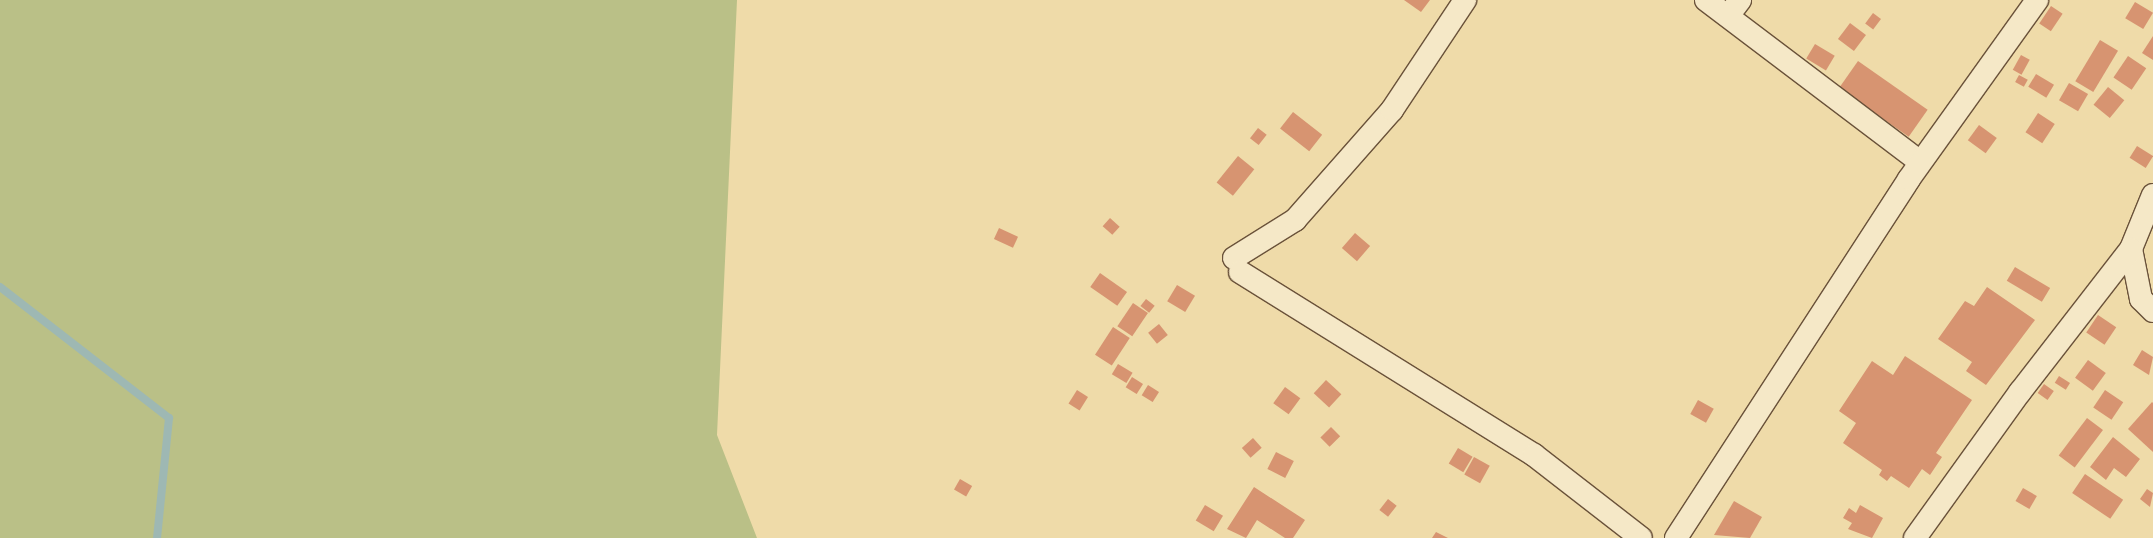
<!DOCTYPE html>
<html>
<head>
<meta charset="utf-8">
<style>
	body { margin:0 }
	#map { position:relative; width:2153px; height:538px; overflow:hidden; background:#efdba9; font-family:"EB Garamond",serif }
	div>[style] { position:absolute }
	.green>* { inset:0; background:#bac087 }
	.stream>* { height:8px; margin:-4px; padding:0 4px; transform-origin:4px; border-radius:4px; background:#9eb8b3 }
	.building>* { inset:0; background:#d79471; transform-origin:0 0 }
	.roads { filter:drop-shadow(1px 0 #6a523a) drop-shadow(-1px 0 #6a523a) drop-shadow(0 1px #6a523a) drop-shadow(0 -1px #6a523a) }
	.minor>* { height:22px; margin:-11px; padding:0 11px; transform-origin:11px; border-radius:11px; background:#f5e8c7 }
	span { translate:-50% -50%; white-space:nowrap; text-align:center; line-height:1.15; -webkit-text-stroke:3px #f5e8c7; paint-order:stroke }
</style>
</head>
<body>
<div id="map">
	<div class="green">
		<i style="clip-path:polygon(0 0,737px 0,717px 435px,757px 538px,0 538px)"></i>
	</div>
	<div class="stream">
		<i style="left:0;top:287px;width:214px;rotate:37.8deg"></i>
		<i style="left:169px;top:418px;width:121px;rotate:95.7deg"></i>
	</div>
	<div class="building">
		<i style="clip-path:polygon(1404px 0,1430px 0,1421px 12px)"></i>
		<i style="left:2135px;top:2px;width:21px;height:19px;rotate:31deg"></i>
		<i style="left:2051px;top:6px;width:14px;height:21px;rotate:34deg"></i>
		<i style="left:1873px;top:13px;width:10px;height:13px;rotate:37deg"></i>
		<i style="left:1850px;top:23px;width:20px;height:20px;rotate:37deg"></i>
		<i style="clip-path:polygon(2153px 36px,2153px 60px,2142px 53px)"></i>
		<i style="left:2100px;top:40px;width:21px;height:48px;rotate:31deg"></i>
		<i style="left:1815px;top:44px;width:23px;height:17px;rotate:31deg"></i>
		<i style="left:2021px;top:55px;width:10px;height:17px;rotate:29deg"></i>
		<i style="left:2128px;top:56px;width:22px;height:26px;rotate:34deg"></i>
		<i style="left:1858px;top:61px;width:85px;height:33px;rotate:35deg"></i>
		<i style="left:2036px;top:74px;width:21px;height:15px;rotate:31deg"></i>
		<i style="left:2019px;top:75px;width:10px;height:8px;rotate:29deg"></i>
		<i style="left:2069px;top:83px;width:22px;height:20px;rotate:30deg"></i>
		<i style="left:2108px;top:87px;width:21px;height:23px;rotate:39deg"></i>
		<i style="left:1293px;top:112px;width:37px;height:21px;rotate:38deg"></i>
		<i style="left:2038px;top:113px;width:20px;height:23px;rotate:33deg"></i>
		<i style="left:1979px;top:125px;width:22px;height:19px;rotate:36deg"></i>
		<i style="left:1258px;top:128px;width:11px;height:13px;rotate:38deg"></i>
		<i style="left:2137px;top:146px;width:19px;height:14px;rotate:32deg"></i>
		<i style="left:1238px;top:156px;width:21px;height:34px;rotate:39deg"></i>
		<i style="left:1110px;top:218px;width:13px;height:11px;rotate:42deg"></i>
		<i style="left:999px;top:228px;width:21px;height:12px;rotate:25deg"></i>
		<i style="left:1355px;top:233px;width:20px;height:20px;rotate:41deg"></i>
		<i style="left:2015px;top:267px;width:41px;height:16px;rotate:31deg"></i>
		<i style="left:1100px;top:273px;width:33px;height:17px;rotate:35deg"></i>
		<i style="left:1177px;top:285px;width:21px;height:19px;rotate:31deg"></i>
		<i style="clip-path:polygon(1987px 287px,2035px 320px,1986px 385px,1966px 371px,1972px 362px,1938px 339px,1965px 301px,1974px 306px)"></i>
		<i style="left:1146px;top:299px;width:11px;height:9px;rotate:38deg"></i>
		<i style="left:1133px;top:303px;width:18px;height:28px;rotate:34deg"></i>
		<i style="left:2098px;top:315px;width:22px;height:21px;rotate:34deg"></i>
		<i style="left:1159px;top:324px;width:14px;height:14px;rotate:51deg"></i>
		<i style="left:1113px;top:327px;width:20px;height:33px;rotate:33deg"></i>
		<i style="clip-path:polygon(2142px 350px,2153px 357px,2149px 375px,2133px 365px)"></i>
		<i style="clip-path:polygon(1905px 356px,1972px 400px,1936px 453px,1942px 457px,1930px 475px,1922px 469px,1909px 488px,1891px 476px,1887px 481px,1879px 475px,1882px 470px,1843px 443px,1856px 423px,1839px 411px,1872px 361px,1893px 375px)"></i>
		<i style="left:2088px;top:360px;width:22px;height:22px;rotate:36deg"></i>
		<i style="left:1118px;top:364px;width:17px;height:12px;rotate:31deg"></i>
		<i style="left:2059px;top:376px;width:13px;height:8px;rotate:32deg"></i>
		<i style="left:1132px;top:377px;width:13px;height:12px;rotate:32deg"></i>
		<i style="left:1326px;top:380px;width:21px;height:18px;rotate:43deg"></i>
		<i style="left:2044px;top:384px;width:12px;height:11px;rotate:35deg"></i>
		<i style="left:1148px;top:385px;width:13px;height:12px;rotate:32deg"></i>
		<i style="left:1285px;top:387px;width:19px;height:20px;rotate:36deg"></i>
		<i style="left:1077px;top:390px;width:13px;height:16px;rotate:32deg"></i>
		<i style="left:2105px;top:390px;width:22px;height:21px;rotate:34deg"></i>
		<i style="left:1698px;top:400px;width:18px;height:16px;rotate:29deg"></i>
		<i style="clip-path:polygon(2152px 402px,2153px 403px,2153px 452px,2128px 429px)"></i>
		<i style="left:2087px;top:418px;width:20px;height:47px;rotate:37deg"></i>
		<i style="left:1331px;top:427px;width:13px;height:15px;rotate:45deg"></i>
		<i style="clip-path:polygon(2113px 437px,2140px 459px,2126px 477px,2114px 468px,2106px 480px,2090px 467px)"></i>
		<i style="left:1253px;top:438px;width:13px;height:15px;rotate:48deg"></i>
		<i style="left:1458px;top:448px;width:17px;height:18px;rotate:31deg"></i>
		<i style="left:1276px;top:452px;width:20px;height:19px;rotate:27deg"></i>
		<i style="left:1474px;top:457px;width:18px;height:20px;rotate:29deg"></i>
		<i style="left:2085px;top:474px;width:46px;height:23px;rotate:34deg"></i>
		<i style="left:960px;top:479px;width:14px;height:12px;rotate:30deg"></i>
		<i style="clip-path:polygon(1254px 487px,1305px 520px,1293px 538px,1285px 538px,1257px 520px,1246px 538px,1227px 529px)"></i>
		<i style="left:2023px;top:488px;width:16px;height:15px;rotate:30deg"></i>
		<i style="clip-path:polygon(2147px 489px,2153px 493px,2150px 507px,2140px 499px)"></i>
		<i style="left:1388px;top:499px;width:11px;height:14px;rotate:38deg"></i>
		<i style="clip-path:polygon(1734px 501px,1762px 517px,1750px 538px,1714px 535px)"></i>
		<i style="left:1205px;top:505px;width:21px;height:18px;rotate:31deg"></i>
		<i style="clip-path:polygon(1860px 505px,1883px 518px,1872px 538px,1848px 529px,1852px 523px,1843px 518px,1849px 508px,1856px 513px)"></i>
		<i style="clip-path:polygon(1436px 532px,1448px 538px,1432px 538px)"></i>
	</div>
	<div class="roads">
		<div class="minor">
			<i style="left:1706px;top:0;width:268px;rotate:37.1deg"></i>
			<i style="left:1728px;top:16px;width:20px;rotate:-53deg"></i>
			<i style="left:2153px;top:195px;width:58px;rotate:112.2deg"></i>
			<i style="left:2131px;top:249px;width:51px;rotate:78.7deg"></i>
			<i style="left:2141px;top:299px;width:17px;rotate:45deg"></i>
			<i style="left:1234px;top:258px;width:72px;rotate:-31.9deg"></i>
			<i style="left:1295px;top:220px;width:147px;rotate:-48.6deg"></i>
			<i style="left:1392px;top:110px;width:132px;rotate:-56.4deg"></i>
			<i style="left:1240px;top:272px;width:346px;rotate:31.9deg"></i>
			<i style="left:1534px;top:455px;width:135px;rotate:37.8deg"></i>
			<i style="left:1676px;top:538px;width:428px;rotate:-57deg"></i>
			<i style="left:1909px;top:179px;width:220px;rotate:-54.4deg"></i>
			<i style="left:1915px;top:538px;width:180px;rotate:-54.3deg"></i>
			<i style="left:2020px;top:392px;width:181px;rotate:-52.2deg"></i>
		</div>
	</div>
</div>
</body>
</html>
